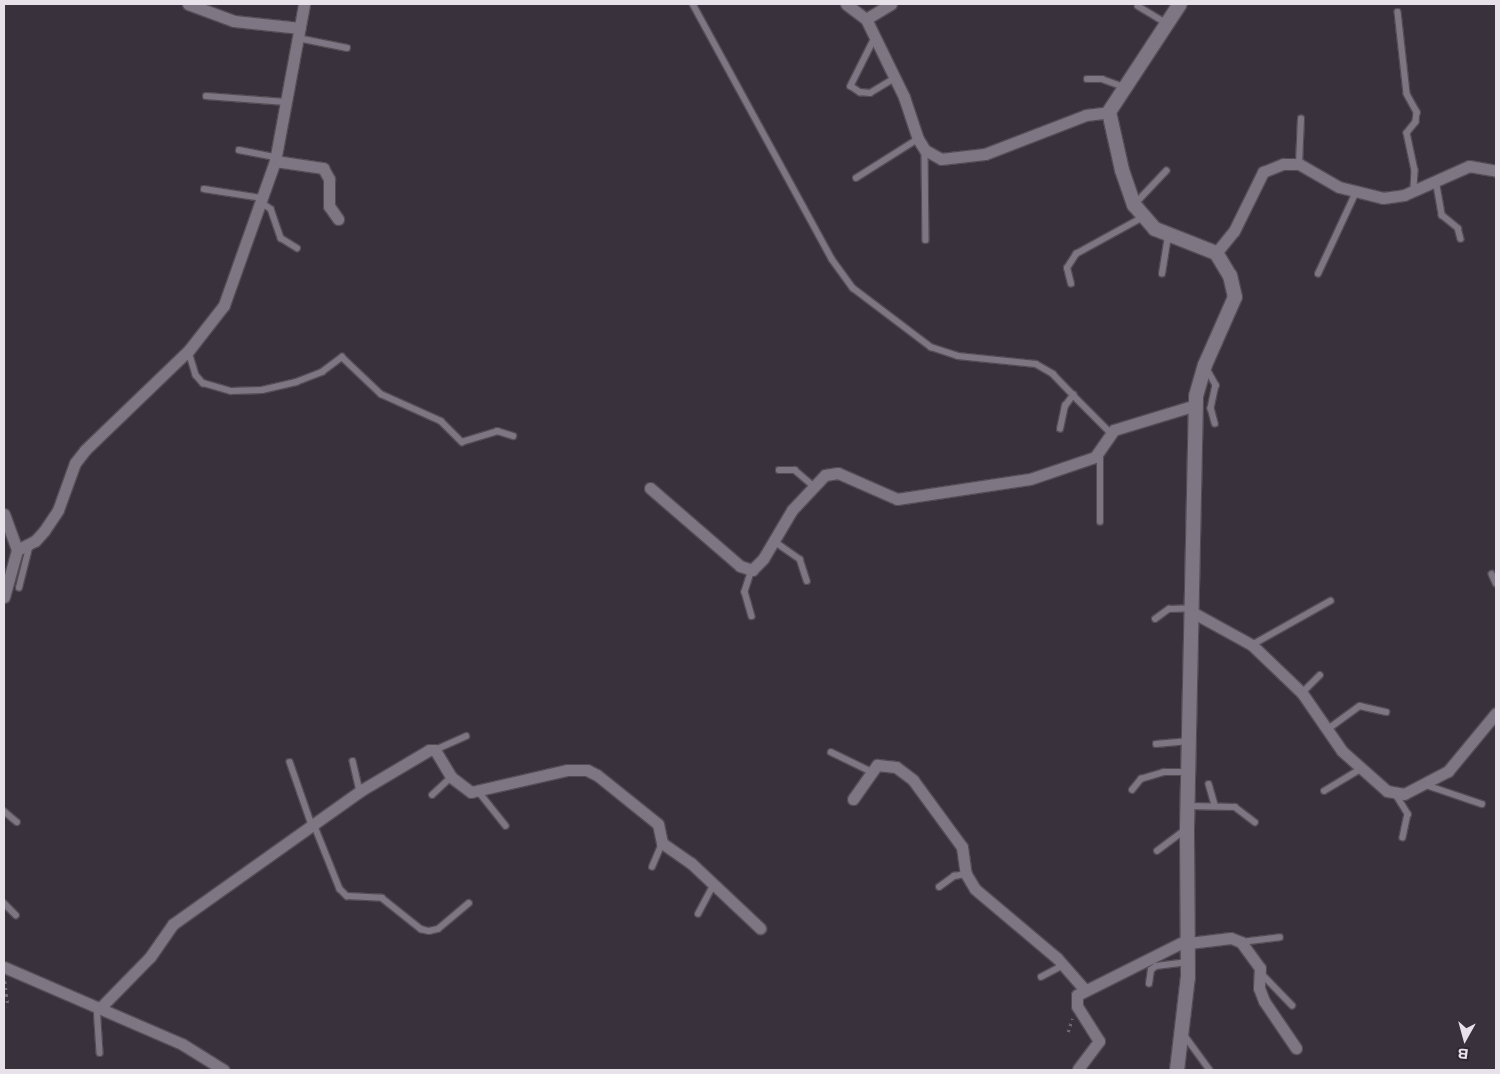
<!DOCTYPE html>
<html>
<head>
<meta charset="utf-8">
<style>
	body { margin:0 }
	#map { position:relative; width:1500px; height:1074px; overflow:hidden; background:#39313c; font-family:Montserrat,sans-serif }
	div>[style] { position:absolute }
	.path>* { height:2.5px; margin-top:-1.25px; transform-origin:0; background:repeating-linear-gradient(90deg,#6f6771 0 2.5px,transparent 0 6.5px) }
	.roads { filter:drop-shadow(1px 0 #544d56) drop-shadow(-1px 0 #544d56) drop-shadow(0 1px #544d56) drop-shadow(0 -1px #544d56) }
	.service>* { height:5.5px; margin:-2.75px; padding:0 2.75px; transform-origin:2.75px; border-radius:2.75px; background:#7f7683 }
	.minor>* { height:11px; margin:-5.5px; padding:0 5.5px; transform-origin:5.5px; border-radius:5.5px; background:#7f7683 }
	.tertiary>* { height:14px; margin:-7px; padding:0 7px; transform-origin:7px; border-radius:7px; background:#7f7683 }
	span { translate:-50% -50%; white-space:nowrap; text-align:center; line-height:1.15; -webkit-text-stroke:4px #2f2732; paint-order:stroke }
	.frame { position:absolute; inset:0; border:5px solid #e7e2e9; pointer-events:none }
	.north { position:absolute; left:1440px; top:1014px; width:50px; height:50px; -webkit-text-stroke:4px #2f2732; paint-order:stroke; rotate:187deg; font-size:14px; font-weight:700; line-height:20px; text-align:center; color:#e7e2e9 }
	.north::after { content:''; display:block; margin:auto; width:18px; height:22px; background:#e7e2e9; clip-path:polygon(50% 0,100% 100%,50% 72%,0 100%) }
</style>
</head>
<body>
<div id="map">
	<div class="path">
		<i style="left:5px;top:981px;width:26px;rotate:83deg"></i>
		<i style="left:1068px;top:1032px;width:14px;rotate:-73deg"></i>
	</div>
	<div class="roads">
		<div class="service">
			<i style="left:693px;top:4px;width:290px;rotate:61.4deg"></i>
			<i style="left:832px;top:259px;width:36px;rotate:54deg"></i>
			<i style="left:853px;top:288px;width:98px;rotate:37.1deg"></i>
			<i style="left:931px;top:347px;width:28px;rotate:18deg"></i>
			<i style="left:958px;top:356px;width:78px;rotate:5.9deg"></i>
			<i style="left:1036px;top:364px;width:20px;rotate:30deg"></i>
			<i style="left:1053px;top:374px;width:29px;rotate:46deg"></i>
			<i style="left:1138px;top:6px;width:33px;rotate:31deg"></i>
			<i style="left:1398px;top:12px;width:82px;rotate:83.7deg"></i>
			<i style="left:1407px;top:94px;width:21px;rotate:61deg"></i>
			<i style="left:1417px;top:112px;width:10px;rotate:96deg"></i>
			<i style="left:1416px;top:122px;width:14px;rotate:129deg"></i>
			<i style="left:1407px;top:133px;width:38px;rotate:78deg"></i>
			<i style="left:1415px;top:170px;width:21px;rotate:93deg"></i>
			<i style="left:298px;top:38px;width:50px;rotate:11.5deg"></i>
			<i style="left:875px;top:38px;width:54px;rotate:116.6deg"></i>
			<i style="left:851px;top:86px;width:11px;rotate:34deg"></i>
			<i style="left:860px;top:92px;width:10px;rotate:6deg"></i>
			<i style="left:870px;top:93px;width:29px;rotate:-31deg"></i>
			<i style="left:1087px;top:79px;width:15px"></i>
			<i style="left:1102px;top:79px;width:23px;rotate:20deg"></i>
			<i style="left:206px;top:96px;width:80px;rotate:4.3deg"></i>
			<i style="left:239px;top:150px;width:38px;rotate:11deg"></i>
			<i style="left:925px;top:150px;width:90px;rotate:89.4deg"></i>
			<i style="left:1299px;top:164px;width:45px;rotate:-87.5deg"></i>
			<i style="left:856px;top:178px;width:73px;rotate:-32.2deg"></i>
			<i style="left:1436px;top:180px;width:36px;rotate:80deg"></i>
			<i style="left:1442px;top:215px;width:21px;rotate:39deg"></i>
			<i style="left:1458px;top:228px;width:11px;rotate:75deg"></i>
			<i style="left:204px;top:189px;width:59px;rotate:8.8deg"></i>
			<i style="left:261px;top:202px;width:12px;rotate:35deg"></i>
			<i style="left:271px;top:209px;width:31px;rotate:71deg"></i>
			<i style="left:281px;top:238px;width:19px;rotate:32deg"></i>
			<i style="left:1134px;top:205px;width:47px;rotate:-46.7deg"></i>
			<i style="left:1162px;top:274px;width:39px;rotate:-81deg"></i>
			<i style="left:1318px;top:274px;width:90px;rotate:-65.1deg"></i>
			<i style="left:1071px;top:284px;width:16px;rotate:-104deg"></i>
			<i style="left:1067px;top:268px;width:17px;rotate:-57deg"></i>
			<i style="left:1076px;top:254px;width:77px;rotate:-28.9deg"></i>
			<i style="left:189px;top:352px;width:24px;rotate:73deg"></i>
			<i style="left:196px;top:375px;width:11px;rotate:49deg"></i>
			<i style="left:203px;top:383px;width:29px;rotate:16deg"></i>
			<i style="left:231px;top:391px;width:31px;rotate:-2deg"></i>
			<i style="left:262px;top:390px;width:35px;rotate:-13deg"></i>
			<i style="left:296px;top:382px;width:28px;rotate:-21deg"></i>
			<i style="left:322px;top:372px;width:25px;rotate:-37deg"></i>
			<i style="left:342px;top:357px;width:54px;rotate:43.5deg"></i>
			<i style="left:381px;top:394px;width:66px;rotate:24.2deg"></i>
			<i style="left:441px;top:421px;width:30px;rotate:45deg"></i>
			<i style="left:462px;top:442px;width:37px;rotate:-17deg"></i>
			<i style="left:497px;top:431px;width:17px;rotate:17deg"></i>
			<i style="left:1206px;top:367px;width:21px;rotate:61deg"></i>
			<i style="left:1216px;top:385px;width:24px;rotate:102deg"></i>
			<i style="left:1211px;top:408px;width:16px;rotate:75deg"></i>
			<i style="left:1060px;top:429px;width:24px;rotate:-78deg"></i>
			<i style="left:1065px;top:406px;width:14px;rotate:-54deg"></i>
			<i style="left:1073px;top:395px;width:52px;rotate:45deg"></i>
			<i style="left:779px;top:470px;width:16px"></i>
			<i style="left:795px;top:470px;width:23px;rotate:41deg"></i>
			<i style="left:1100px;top:522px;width:67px;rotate:-90deg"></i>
			<i style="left:774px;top:541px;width:32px;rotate:35deg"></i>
			<i style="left:800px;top:559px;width:23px;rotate:72deg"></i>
			<i style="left:752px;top:570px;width:23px;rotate:108deg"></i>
			<i style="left:745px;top:592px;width:25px;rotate:74deg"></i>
			<i style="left:1492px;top:574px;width:10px;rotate:66deg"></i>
			<i style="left:19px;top:588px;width:45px;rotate:-76deg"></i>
			<i style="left:1155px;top:619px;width:17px;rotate:-36deg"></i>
			<i style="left:1169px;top:609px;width:23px;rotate:-2deg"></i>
			<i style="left:1252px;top:645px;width:90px;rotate:-29.4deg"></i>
			<i style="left:1302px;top:693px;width:25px;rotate:-45deg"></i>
			<i style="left:1328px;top:729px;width:39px;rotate:-36deg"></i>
			<i style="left:1360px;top:706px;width:27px;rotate:13deg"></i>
			<i style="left:1156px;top:744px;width:33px;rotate:-5deg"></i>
			<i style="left:435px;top:750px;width:34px;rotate:-24deg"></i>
			<i style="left:831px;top:752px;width:43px;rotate:26deg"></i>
			<i style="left:353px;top:761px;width:31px;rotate:77deg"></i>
			<i style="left:290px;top:762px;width:67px;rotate:70.8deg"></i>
			<i style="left:1209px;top:784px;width:22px;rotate:74deg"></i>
			<i style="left:1426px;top:785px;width:59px;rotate:18.7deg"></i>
			<i style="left:1132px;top:790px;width:14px;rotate:-51deg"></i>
			<i style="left:1141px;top:779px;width:24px;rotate:-17deg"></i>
			<i style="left:1164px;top:772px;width:23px"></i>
			<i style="left:1324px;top:791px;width:41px;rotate:-31deg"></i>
			<i style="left:479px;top:792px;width:43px;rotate:51.5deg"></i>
			<i style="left:1395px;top:793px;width:25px;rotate:58deg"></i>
			<i style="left:1408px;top:814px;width:24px;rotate:102deg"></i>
			<i style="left:432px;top:795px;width:26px;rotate:-43deg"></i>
			<i style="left:1188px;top:806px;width:47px;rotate:1.2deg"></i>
			<i style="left:1235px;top:807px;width:25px;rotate:37deg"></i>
			<i style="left:4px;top:811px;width:17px;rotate:40deg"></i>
			<i style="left:314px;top:824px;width:70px;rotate:68.2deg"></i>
			<i style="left:340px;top:889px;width:10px;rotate:45deg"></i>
			<i style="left:347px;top:896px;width:35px;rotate:3deg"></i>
			<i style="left:382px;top:898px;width:50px;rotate:38.5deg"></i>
			<i style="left:421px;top:929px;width:8px;rotate:14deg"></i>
			<i style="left:429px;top:931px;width:9px;rotate:-13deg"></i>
			<i style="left:438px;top:929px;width:40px;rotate:-40deg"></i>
			<i style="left:1157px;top:851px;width:35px;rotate:-37deg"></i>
			<i style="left:652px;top:867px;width:26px;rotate:-67deg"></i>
			<i style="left:939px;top:887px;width:19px;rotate:-36deg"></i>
			<i style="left:954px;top:876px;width:12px;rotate:-9deg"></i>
			<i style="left:4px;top:903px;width:17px;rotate:45deg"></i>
			<i style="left:698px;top:914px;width:32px;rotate:-62deg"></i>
			<i style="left:1241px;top:942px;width:39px;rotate:-7deg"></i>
			<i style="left:1261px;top:973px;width:45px;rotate:45.9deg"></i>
			<i style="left:1041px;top:977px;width:26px;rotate:-28deg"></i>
			<i style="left:1149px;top:984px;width:14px;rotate:-82deg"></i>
			<i style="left:1151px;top:970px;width:6px;rotate:-39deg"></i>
			<i style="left:1156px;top:966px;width:32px;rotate:-7deg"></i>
			<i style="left:97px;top:1006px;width:47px;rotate:86.3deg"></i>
			<i style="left:1183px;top:1033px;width:46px;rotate:53.9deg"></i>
		</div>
		<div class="minor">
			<i style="left:188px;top:4px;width:49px;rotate:20.3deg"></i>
			<i style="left:234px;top:21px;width:66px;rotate:6.1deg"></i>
			<i style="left:846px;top:4px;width:25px;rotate:37deg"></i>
			<i style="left:866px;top:19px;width:87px;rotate:64deg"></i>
			<i style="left:904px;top:97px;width:44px;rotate:71.6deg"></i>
			<i style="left:918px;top:139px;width:13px;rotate:58deg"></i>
			<i style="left:925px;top:150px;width:18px;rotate:29deg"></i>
			<i style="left:941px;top:159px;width:44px;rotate:-6.5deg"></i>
			<i style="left:985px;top:154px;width:108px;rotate:-21.1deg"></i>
			<i style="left:1086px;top:115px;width:23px;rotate:-7deg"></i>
			<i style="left:866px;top:19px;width:29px;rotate:-31deg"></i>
			<i style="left:275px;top:161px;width:49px;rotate:8.3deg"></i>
			<i style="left:323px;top:168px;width:13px;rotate:61deg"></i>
			<i style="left:329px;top:179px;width:27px;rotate:90deg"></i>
			<i style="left:329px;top:206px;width:16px;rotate:55deg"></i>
			<i style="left:1216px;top:253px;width:28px;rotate:-51deg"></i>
			<i style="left:1234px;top:231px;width:66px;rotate:-63.8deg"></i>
			<i style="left:1263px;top:172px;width:22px;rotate:-22deg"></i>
			<i style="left:1283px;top:164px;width:16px"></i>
			<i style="left:1299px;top:164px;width:46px;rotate:29.9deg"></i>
			<i style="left:1339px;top:187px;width:45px;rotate:14deg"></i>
			<i style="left:1383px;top:198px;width:21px;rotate:-8deg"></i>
			<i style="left:1404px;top:195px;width:71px;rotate:-24deg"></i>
			<i style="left:1469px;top:166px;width:27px;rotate:10deg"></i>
			<i style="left:650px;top:488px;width:119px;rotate:40.9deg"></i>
			<i style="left:740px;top:566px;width:13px;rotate:18deg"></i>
			<i style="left:752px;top:570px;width:16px;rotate:-45deg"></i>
			<i style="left:763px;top:559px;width:57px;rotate:-59.4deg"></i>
			<i style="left:792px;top:510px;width:48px;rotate:-46.7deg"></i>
			<i style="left:825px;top:475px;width:13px;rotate:-9deg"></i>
			<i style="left:838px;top:473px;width:64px;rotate:23.8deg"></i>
			<i style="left:897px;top:499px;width:134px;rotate:-8.6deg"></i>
			<i style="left:1030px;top:479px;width:69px;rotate:-18.7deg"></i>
			<i style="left:1095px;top:457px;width:33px;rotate:-55deg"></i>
			<i style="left:1114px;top:430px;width:86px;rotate:-17deg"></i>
			<i style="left:4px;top:514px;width:38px;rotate:70deg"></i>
			<i style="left:4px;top:597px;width:49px;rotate:-74.5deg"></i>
			<i style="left:17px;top:550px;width:20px;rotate:-27deg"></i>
			<i style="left:35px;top:541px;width:13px;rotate:-48deg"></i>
			<i style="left:44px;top:531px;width:25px;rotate:-56deg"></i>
			<i style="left:58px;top:510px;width:50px;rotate:-70.1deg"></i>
			<i style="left:75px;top:463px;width:16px;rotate:-52deg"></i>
			<i style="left:85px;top:450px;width:144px;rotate:-43.9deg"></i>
			<i style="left:189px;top:350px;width:57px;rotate:-52.1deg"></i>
			<i style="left:224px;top:305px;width:153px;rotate:-70.5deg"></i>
			<i style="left:275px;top:161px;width:160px;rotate:-79.5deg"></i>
			<i style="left:1192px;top:612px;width:68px;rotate:28.8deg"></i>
			<i style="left:1252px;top:645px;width:69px;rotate:43.8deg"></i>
			<i style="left:1302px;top:693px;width:70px;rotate:55.4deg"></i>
			<i style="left:1342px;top:751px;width:60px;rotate:41.6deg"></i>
			<i style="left:1387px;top:791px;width:17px;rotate:10deg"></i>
			<i style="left:1404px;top:794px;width:50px;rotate:-27.6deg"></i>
			<i style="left:1448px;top:771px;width:75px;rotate:-50.4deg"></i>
			<i style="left:853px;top:799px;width:42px;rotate:-54.8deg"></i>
			<i style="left:877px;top:765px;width:19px;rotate:6deg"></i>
			<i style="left:896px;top:767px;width:21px;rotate:37deg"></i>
			<i style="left:913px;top:780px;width:83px;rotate:53.8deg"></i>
			<i style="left:962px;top:847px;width:27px;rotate:82deg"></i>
			<i style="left:966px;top:874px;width:17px;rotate:59deg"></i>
			<i style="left:975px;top:889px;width:107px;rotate:40.1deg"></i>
			<i style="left:1057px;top:958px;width:43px;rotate:48.8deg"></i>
			<i style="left:1189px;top:943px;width:42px;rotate:-6.8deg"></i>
			<i style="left:1231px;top:938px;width:11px;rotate:22deg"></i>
			<i style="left:1241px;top:942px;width:32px;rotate:54deg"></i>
			<i style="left:1260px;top:968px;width:20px;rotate:93deg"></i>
			<i style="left:1259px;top:988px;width:14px;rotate:69deg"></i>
			<i style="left:1264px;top:1001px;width:57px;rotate:55.8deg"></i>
			<i style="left:4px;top:967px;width:194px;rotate:23.4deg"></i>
			<i style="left:182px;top:1044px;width:49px;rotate:31.8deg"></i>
			<i style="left:100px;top:1008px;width:71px;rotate:-45.6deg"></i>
			<i style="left:150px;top:957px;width:40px;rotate:-55.1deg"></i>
			<i style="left:173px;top:924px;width:229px;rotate:-35.4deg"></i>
			<i style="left:360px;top:791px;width:80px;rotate:-30.7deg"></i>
			<i style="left:429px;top:750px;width:6px"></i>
			<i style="left:435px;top:750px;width:31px;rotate:59deg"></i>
			<i style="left:451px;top:777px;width:25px;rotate:37deg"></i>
			<i style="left:471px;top:792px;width:98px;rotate:-12.9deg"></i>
			<i style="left:567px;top:770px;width:20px"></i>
			<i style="left:587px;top:770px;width:11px;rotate:27deg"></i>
			<i style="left:597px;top:775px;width:78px;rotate:38.8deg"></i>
			<i style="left:658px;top:824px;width:19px;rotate:78deg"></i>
			<i style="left:662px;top:843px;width:35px;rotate:35deg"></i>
			<i style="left:691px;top:863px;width:95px;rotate:43.3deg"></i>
			<i style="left:1078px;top:1069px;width:35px;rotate:-53deg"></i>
			<i style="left:1099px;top:1041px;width:41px;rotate:-122.2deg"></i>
			<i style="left:1077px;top:1006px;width:11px;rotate:-90deg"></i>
			<i style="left:1077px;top:995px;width:125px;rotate:-26.6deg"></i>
		</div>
		<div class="tertiary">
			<i style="left:1177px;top:1070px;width:94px;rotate:-83.3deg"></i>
			<i style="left:1188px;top:977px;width:149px;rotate:-90.4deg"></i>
			<i style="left:1187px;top:828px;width:432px;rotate:-88.8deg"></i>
			<i style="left:1196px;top:396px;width:32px;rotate:-74deg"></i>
			<i style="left:1205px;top:365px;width:74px;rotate:-66.2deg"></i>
			<i style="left:1235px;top:297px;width:22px;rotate:-103deg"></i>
			<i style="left:1230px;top:276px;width:27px;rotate:-121deg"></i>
			<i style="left:1216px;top:253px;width:66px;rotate:-158.5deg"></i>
			<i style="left:1155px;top:229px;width:32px;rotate:-131deg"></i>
			<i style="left:1134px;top:205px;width:37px;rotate:-109deg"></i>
			<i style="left:1122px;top:170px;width:59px;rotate:-102.6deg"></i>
			<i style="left:1109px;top:112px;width:129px;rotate:-56.7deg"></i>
		</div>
	</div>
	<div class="frame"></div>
	<div class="north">B</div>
</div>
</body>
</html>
